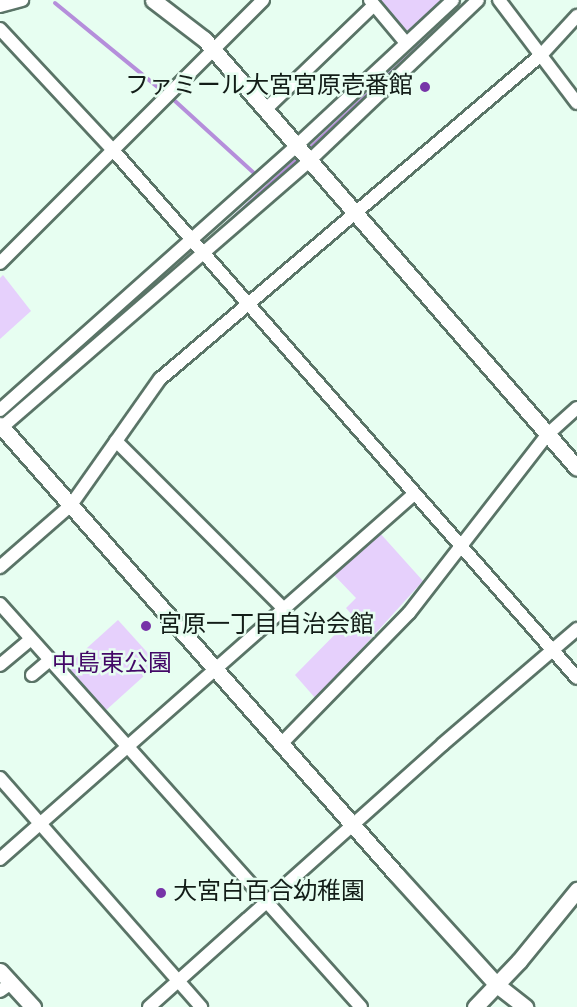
<!DOCTYPE html>
<html>
<head>
<meta charset="utf-8">
<style>
	body { margin:0 }
	#map { position:relative; width:577px; height:1007px; overflow:hidden; background:#e7fef1; font-family:"Alegreya Sans","Noto Sans JP",sans-serif }
	div>[style] { position:absolute }
	.green>* { inset:0; background:#e6d0fc; transform-origin:0 0 }
	.stream>* { height:4px; margin:-2px; padding:0 2px; transform-origin:2px; border-radius:2px; background:#b58edb }
	.roads { filter:drop-shadow(2px 0 #5a7467) drop-shadow(-2px 0 #5a7467) drop-shadow(0 2px #5a7467) drop-shadow(0 -2px #5a7467) }
	.minor>* { height:12px; margin:-6px; padding:0 6px; transform-origin:6px; border-radius:6px; background:#fff }
	.tertiary>* { height:15px; margin:-7.5px; padding:0 7.5px; transform-origin:7.5px; border-radius:7.5px; background:#fff }
	.dots>* { width:16px; height:16px; translate:-50% -50%; box-sizing:border-box; border:3px solid #e7fef1; border-radius:50% }
	span { translate:-50% -50%; white-space:nowrap; text-align:center; line-height:1.15; -webkit-text-stroke:5px #e7fef1; paint-order:stroke }
	.poi-label { font-size:24px; color:#131d18 }
	.right { translate:-100% -50%; text-align:right }
	.left { translate:0 -50%; text-align:left }
	.park-label { font-size:24px; color:#430867 }
</style>
</head>
<body>
<div id="map">
	<div class="green">
		<i style="clip-path:polygon(379px 0,445px 0,409px 33px)"></i>
		<i style="clip-path:polygon(3px 275px,31px 311px,0 339px,0 278px)"></i>
		<i style="clip-path:polygon(379px 532px,423px 581px,316px 699px,295px 675px,353px 616px,346px 608px,356px 598px,332px 573px)"></i>
		<i style="left:118px;top:620px;width:59px;height:69px;rotate:48deg"></i>
	</div>
	<div class="stream">
		<i style="left:55px;top:3px;width:134px;rotate:39.3deg"></i>
		<i style="left:175px;top:101px;width:111px;rotate:42.4deg"></i>
		<i style="left:307px;top:151px;width:202px;rotate:-43deg"></i>
		<i style="left:218px;top:232px;width:113px;rotate:-42.5deg"></i>
		<i style="left:1px;top:420px;width:121px;rotate:-41deg"></i>
	</div>
	<div class="roads">
		<div class="minor">
			<i style="left:370px;top:0;width:56px;rotate:50.1deg"></i>
			<i style="left:499px;top:0;width:129px;rotate:52.9deg"></i>
			<i style="left:0;top:6px;width:23px;rotate:-15deg"></i>
			<i style="left:0;top:29px;width:164px;rotate:47deg"></i>
			<i style="left:112px;top:149px;width:704px;rotate:48.68deg"></i>
			<i style="left:265px;top:110px;width:151px;rotate:-43.9deg"></i>
			<i style="left:0;top:263px;width:372px;rotate:-45deg"></i>
			<i style="left:0;top:410px;width:397px;rotate:-41.7deg"></i>
			<i style="left:296px;top:146px;width:214px;rotate:-42.9deg"></i>
			<i style="left:0;top:429px;width:409px;rotate:-40.9deg"></i>
			<i style="left:309px;top:161px;width:233px;rotate:-43.6deg"></i>
			<i style="left:116px;top:441px;width:236px;rotate:45deg"></i>
			<i style="left:0;top:567px;width:94px;rotate:-41.1deg"></i>
			<i style="left:71px;top:505px;width:154px;rotate:-54.8deg"></i>
			<i style="left:160px;top:379px;width:502px;rotate:-40.39deg"></i>
			<i style="left:542px;top:54px;width:52px;rotate:-47.4deg"></i>
			<i style="left:0;top:604px;width:541px;rotate:48.15deg"></i>
			<i style="left:0;top:665px;width:40px;rotate:-40deg"></i>
			<i style="left:32px;top:675px;width:23px;rotate:-40deg"></i>
			<i style="left:282px;top:743px;width:182px;rotate:-45.7deg"></i>
			<i style="left:409px;top:613px;width:227px;rotate:-52.2deg"></i>
			<i style="left:548px;top:434px;width:39px;rotate:-42deg"></i>
			<i style="left:0;top:778px;width:305px;rotate:48.7deg"></i>
			<i style="left:0;top:859px;width:552px;rotate:-41.4deg"></i>
			<i style="left:0;top:991px;width:14px;rotate:-36deg"></i>
			<i style="left:149px;top:1007px;width:394px;rotate:-41.8deg"></i>
			<i style="left:443px;top:744px;width:177px;rotate:-40.6deg"></i>
		</div>
		<div class="tertiary">
			<i style="left:153px;top:0;width:64px;rotate:37.4deg"></i>
			<i style="left:204px;top:39px;width:568px;rotate:48.99deg"></i>
			<i style="left:0;top:425px;width:599px;rotate:48.59deg"></i>
			<i style="left:396px;top:874px;width:150px;rotate:47.7deg"></i>
			<i style="left:497px;top:985px;width:36px;rotate:38deg"></i>
			<i style="left:0;top:971px;width:49px;rotate:47.5deg"></i>
			<i style="left:475px;top:1007px;width:64px;rotate:-46.3deg"></i>
			<i style="left:519px;top:961px;width:92px;rotate:-50.8deg"></i>
		</div>
	</div>
	<div class="dots">
		<i style="left:425px;top:87px;background:#7734a8"></i>
		<i style="left:146px;top:626px;background:#7734a8"></i>
		<i style="left:161px;top:893px;background:#7734a8"></i>
	</div>
	<div class="poi-label">
		<span class="right" style="left:413px;top:87px">ファミール大宮宮原壱番館</span>
		<span class="left" style="left:158px;top:626px">宮原一丁目自治会館</span>
		<span class="left" style="left:173px;top:893px">大宮白百合幼稚園</span>
	</div>
	<div class="park-label">
		<span style="left:112px;top:665px">中島東公園</span>
	</div>
</div>
</body>
</html>
